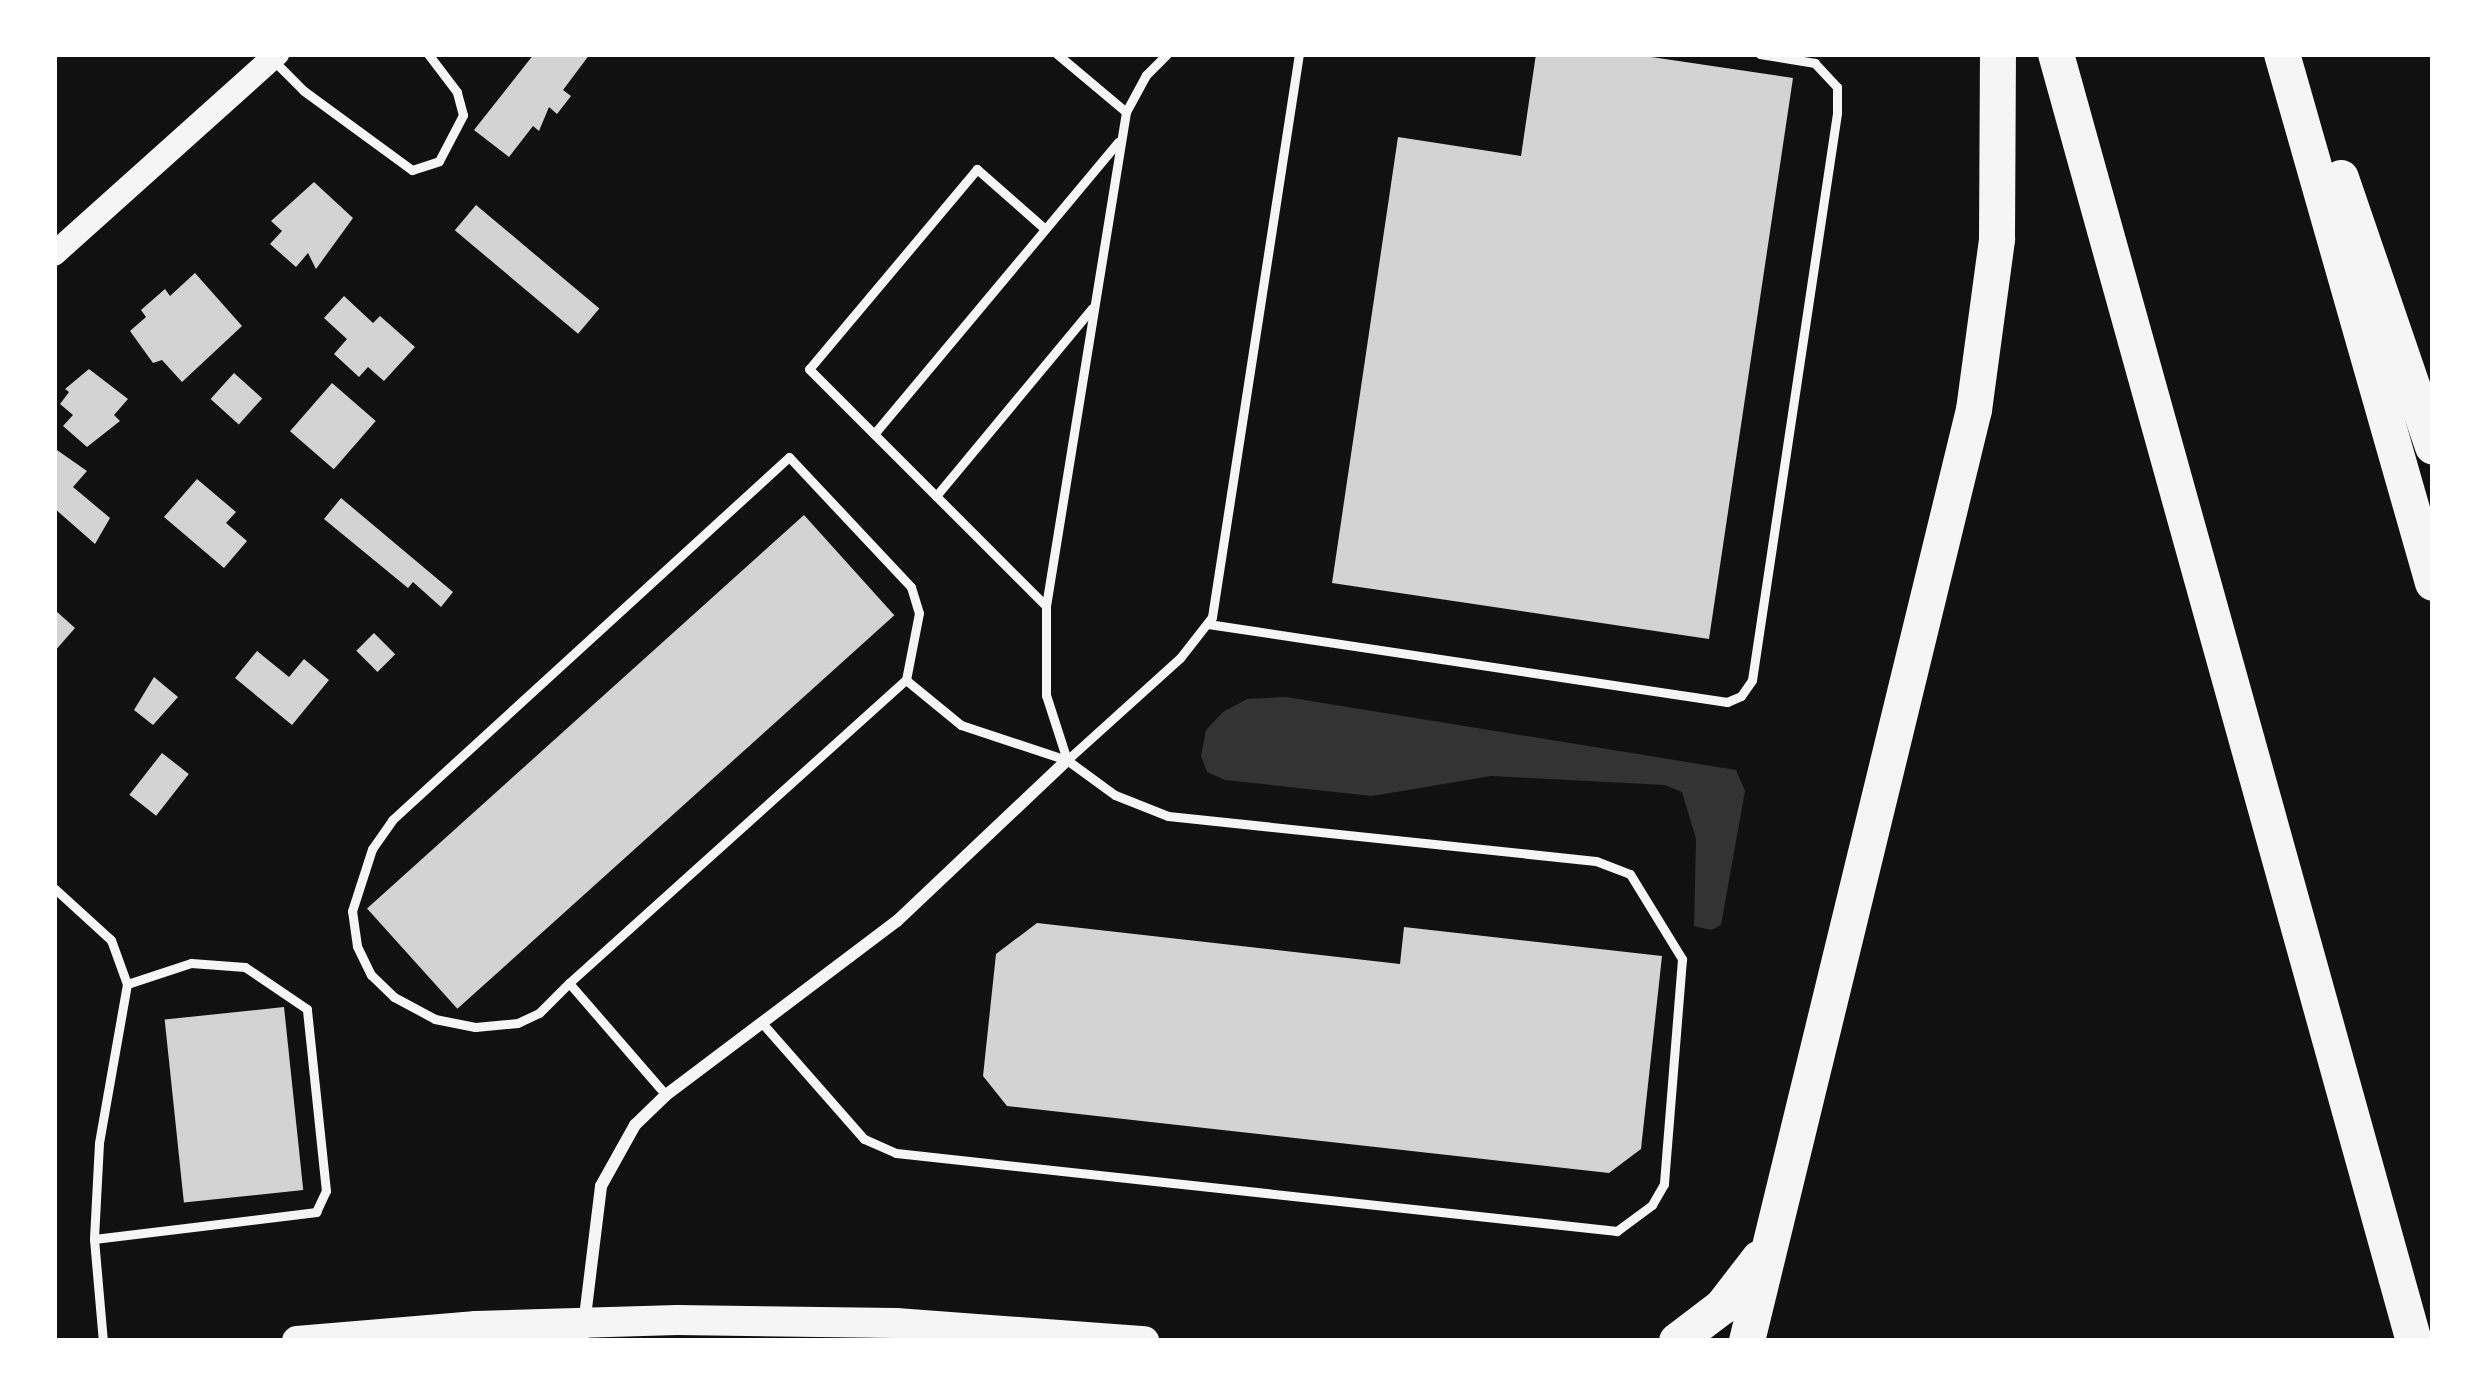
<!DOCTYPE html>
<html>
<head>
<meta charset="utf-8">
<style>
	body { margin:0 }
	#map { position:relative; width:2487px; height:1395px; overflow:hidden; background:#111; font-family:"Nunito Sans",sans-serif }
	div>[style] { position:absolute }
	.water>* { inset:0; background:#333 }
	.building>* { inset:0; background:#d3d3d3; transform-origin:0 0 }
	.service>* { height:9px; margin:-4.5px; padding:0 4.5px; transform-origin:4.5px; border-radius:4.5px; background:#f5f5f5 }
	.minor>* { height:12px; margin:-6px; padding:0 6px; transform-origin:6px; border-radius:6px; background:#f5f5f5 }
	.secondary>* { height:24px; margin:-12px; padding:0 12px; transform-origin:12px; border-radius:12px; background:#f5f5f5 }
	.primary>* { height:30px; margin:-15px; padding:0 15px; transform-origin:15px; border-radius:15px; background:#f5f5f5 }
	.motorway>* { height:36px; margin:-18px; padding:0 18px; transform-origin:18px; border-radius:18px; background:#f5f5f5 }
	span { translate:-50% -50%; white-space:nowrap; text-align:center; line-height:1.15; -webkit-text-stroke:12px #fff; paint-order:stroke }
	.frame { position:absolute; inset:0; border:57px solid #fff; pointer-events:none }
</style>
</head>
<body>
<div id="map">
	<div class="water">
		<i style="clip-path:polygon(1286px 697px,1736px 770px,1745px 791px,1721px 925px,1711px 930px,1694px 926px,1696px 839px,1682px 792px,1665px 785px,1491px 776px,1372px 796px,1225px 780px,1207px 772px,1201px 756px,1206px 730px,1223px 712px,1247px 699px)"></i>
	</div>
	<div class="building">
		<i style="clip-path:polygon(534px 54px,590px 54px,563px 90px,571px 96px,557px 114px,549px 107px,539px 131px,533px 126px,509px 157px,474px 130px)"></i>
		<i style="clip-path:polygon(1536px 54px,1631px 54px,1793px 78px,1709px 639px,1332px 583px,1398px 137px,1521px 156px)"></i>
		<i style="clip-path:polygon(314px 182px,353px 218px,316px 269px,308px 253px,296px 267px,270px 244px,282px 231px,271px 221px)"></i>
		<i style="left:476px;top:205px;width:161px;height:33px;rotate:40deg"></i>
		<i style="clip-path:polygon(195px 273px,242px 326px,182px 382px,162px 360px,153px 363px,130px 331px,146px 317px,141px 310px,165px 289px,170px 296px)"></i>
		<i style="clip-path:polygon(344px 296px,373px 323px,380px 316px,415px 347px,384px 381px,368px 367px,359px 377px,334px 354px,347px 339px,324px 318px)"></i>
		<i style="clip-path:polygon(89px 369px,128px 399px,114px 415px,120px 421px,87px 447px,63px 426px,73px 415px,60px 404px,69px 392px,65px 389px)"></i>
		<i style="left:234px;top:373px;width:38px;height:35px;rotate:42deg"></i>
		<i style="left:332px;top:383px;width:58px;height:64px;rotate:41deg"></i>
		<i style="clip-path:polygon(54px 448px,87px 471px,73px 487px,110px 518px,95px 544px,54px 508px)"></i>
		<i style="clip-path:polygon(197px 479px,236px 512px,226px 523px,247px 541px,224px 568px,164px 517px)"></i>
		<i style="clip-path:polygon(341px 498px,453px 592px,441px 607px,413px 582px,408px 588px,324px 519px)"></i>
		<i style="left:804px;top:515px;width:135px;height:588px;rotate:48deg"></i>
		<i style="clip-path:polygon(56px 611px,75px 628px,54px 652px,54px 614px)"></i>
		<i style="left:374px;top:633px;width:30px;height:25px;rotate:45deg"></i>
		<i style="clip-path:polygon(257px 651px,289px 677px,304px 659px,329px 680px,292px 725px,235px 678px)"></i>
		<i style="clip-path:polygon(154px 677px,178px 697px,153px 725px,134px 710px)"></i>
		<i style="left:162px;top:753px;width:34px;height:53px;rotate:38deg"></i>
		<i style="clip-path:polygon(1037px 923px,1400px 964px,1404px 927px,1662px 956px,1641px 1149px,1609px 1173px,1007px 1106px,983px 1076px,996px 954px)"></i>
		<i style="left:284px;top:1007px;width:184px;height:120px;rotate:84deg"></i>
	</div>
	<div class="service">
		<i style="left:1057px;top:54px;width:90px;rotate:40deg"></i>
		<i style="left:1167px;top:54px;width:30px;rotate:135deg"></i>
		<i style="left:1146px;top:75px;width:42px;rotate:118.4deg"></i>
		<i style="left:1126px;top:112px;width:500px;rotate:99.2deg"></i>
		<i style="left:1046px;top:606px;width:89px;rotate:90deg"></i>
		<i style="left:1046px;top:695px;width:68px;rotate:72.1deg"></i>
		<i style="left:1067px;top:760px;width:152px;rotate:-42.1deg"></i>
		<i style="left:1180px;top:658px;width:52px;rotate:-52deg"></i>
		<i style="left:1212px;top:617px;width:570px;rotate:-81.22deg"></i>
		<i style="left:272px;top:59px;width:45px;rotate:45deg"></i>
		<i style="left:304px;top:91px;width:134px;rotate:36.2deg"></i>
		<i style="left:412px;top:170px;width:28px;rotate:-18deg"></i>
		<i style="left:439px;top:161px;width:52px;rotate:-62.4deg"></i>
		<i style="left:463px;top:115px;width:24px;rotate:-105deg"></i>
		<i style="left:457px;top:92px;width:48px;rotate:-127.3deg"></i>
		<i style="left:1045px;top:229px;width:91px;rotate:-138.6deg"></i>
		<i style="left:977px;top:169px;width:261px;rotate:130deg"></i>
		<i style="left:809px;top:369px;width:335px;rotate:45deg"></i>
		<i style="left:874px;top:434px;width:381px;rotate:-50.1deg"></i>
		<i style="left:936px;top:496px;width:244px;rotate:-50.3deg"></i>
		<i style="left:1208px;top:624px;width:525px;rotate:8.55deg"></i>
		<i style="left:1727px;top:702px;width:15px;rotate:-23deg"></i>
		<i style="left:1741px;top:696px;width:19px;rotate:-55deg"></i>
		<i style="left:1752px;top:680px;width:573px;rotate:-81.47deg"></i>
		<i style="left:1837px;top:113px;width:26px;rotate:-90deg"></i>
		<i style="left:1837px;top:87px;width:33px;rotate:-133deg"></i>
		<i style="left:1815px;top:63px;width:56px;rotate:-170.7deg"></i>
		<i style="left:54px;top:888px;width:77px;rotate:42.4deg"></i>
		<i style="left:111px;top:940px;width:47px;rotate:70deg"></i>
		<i style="left:127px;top:984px;width:161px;rotate:100deg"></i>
		<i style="left:99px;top:1143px;width:96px;rotate:93deg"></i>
		<i style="left:94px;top:1239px;width:102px;rotate:85deg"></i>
		<i style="left:569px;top:983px;width:42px;rotate:135deg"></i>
		<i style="left:539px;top:1013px;width:23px;rotate:155deg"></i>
		<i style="left:518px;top:1023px;width:43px;rotate:174.7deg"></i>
		<i style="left:475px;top:1027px;width:41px;rotate:-168.7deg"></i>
		<i style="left:435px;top:1019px;width:47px;rotate:-151.8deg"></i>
		<i style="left:394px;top:997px;width:32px;rotate:-136deg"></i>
		<i style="left:371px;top:975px;width:32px;rotate:-116deg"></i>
		<i style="left:357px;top:946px;width:35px;rotate:-98deg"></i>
		<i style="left:352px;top:911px;width:65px;rotate:-72.1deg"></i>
		<i style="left:372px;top:849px;width:35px;rotate:-55deg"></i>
		<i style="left:392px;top:820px;width:538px;rotate:-42.44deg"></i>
		<i style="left:789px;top:457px;width:178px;rotate:46.8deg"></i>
		<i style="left:911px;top:587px;width:27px;rotate:73deg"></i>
		<i style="left:919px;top:613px;width:68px;rotate:101deg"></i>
		<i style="left:666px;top:1095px;width:148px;rotate:-130.9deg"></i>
		<i style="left:569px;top:983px;width:453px;rotate:-42deg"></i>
		<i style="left:906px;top:680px;width:71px;rotate:39.3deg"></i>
		<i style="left:961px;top:725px;width:112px;rotate:18.3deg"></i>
		<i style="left:1067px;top:760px;width:59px;rotate:36.1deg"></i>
		<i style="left:1115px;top:795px;width:57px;rotate:21.6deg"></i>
		<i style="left:1168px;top:816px;width:430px;rotate:6deg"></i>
		<i style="left:1596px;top:861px;width:36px;rotate:21deg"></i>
		<i style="left:1630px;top:874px;width:100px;rotate:58.5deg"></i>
		<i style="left:1682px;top:959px;width:226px;rotate:94.6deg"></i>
		<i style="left:1664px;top:1184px;width:24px;rotate:120deg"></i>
		<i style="left:1652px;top:1205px;width:44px;rotate:143.4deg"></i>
		<i style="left:1617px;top:1231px;width:725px;rotate:-173.83deg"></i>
		<i style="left:896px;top:1153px;width:35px;rotate:-156deg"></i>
		<i style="left:864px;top:1139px;width:154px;rotate:-131.3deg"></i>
		<i style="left:94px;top:1239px;width:224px;rotate:-6.9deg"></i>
		<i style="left:316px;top:1212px;width:23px;rotate:-65deg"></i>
		<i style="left:326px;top:1191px;width:183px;rotate:-96deg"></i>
		<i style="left:307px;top:1009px;width:75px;rotate:-145.9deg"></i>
		<i style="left:245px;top:967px;width:54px;rotate:-175.8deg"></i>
		<i style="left:191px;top:963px;width:67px;rotate:161.8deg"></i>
	</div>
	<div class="minor">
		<i style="left:582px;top:1341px;width:156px;rotate:-83deg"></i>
		<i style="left:601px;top:1186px;width:70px;rotate:-60.9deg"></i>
		<i style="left:635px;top:1125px;width:43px;rotate:-44.1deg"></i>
		<i style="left:666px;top:1095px;width:289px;rotate:-37deg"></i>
		<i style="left:897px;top:921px;width:234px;rotate:-43.4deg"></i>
	</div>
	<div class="secondary">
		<i style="left:54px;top:254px;width:300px;rotate:-41.9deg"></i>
	</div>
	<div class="primary">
		<i style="left:297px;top:1341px;width:180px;rotate:-4.8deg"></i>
		<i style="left:476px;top:1326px;width:201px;rotate:-1.7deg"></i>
		<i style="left:677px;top:1320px;width:219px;rotate:0.8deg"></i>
		<i style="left:896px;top:1323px;width:249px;rotate:4.2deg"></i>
	</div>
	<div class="motorway">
		<i style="left:2056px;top:54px;width:1336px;rotate:74.46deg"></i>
		<i style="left:2282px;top:54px;width:550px;rotate:74.07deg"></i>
		<i style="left:2341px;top:178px;width:284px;rotate:71.1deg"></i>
		<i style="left:1677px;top:1341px;width:56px;rotate:-37.1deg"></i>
		<i style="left:1722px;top:1307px;width:61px;rotate:-52.4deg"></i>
		<i style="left:1747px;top:1341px;width:958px;rotate:-76.3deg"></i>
		<i style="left:1974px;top:410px;width:173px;rotate:-82.3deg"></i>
		<i style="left:1997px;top:239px;width:185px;rotate:-89.7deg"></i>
	</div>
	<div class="frame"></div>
</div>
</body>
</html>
